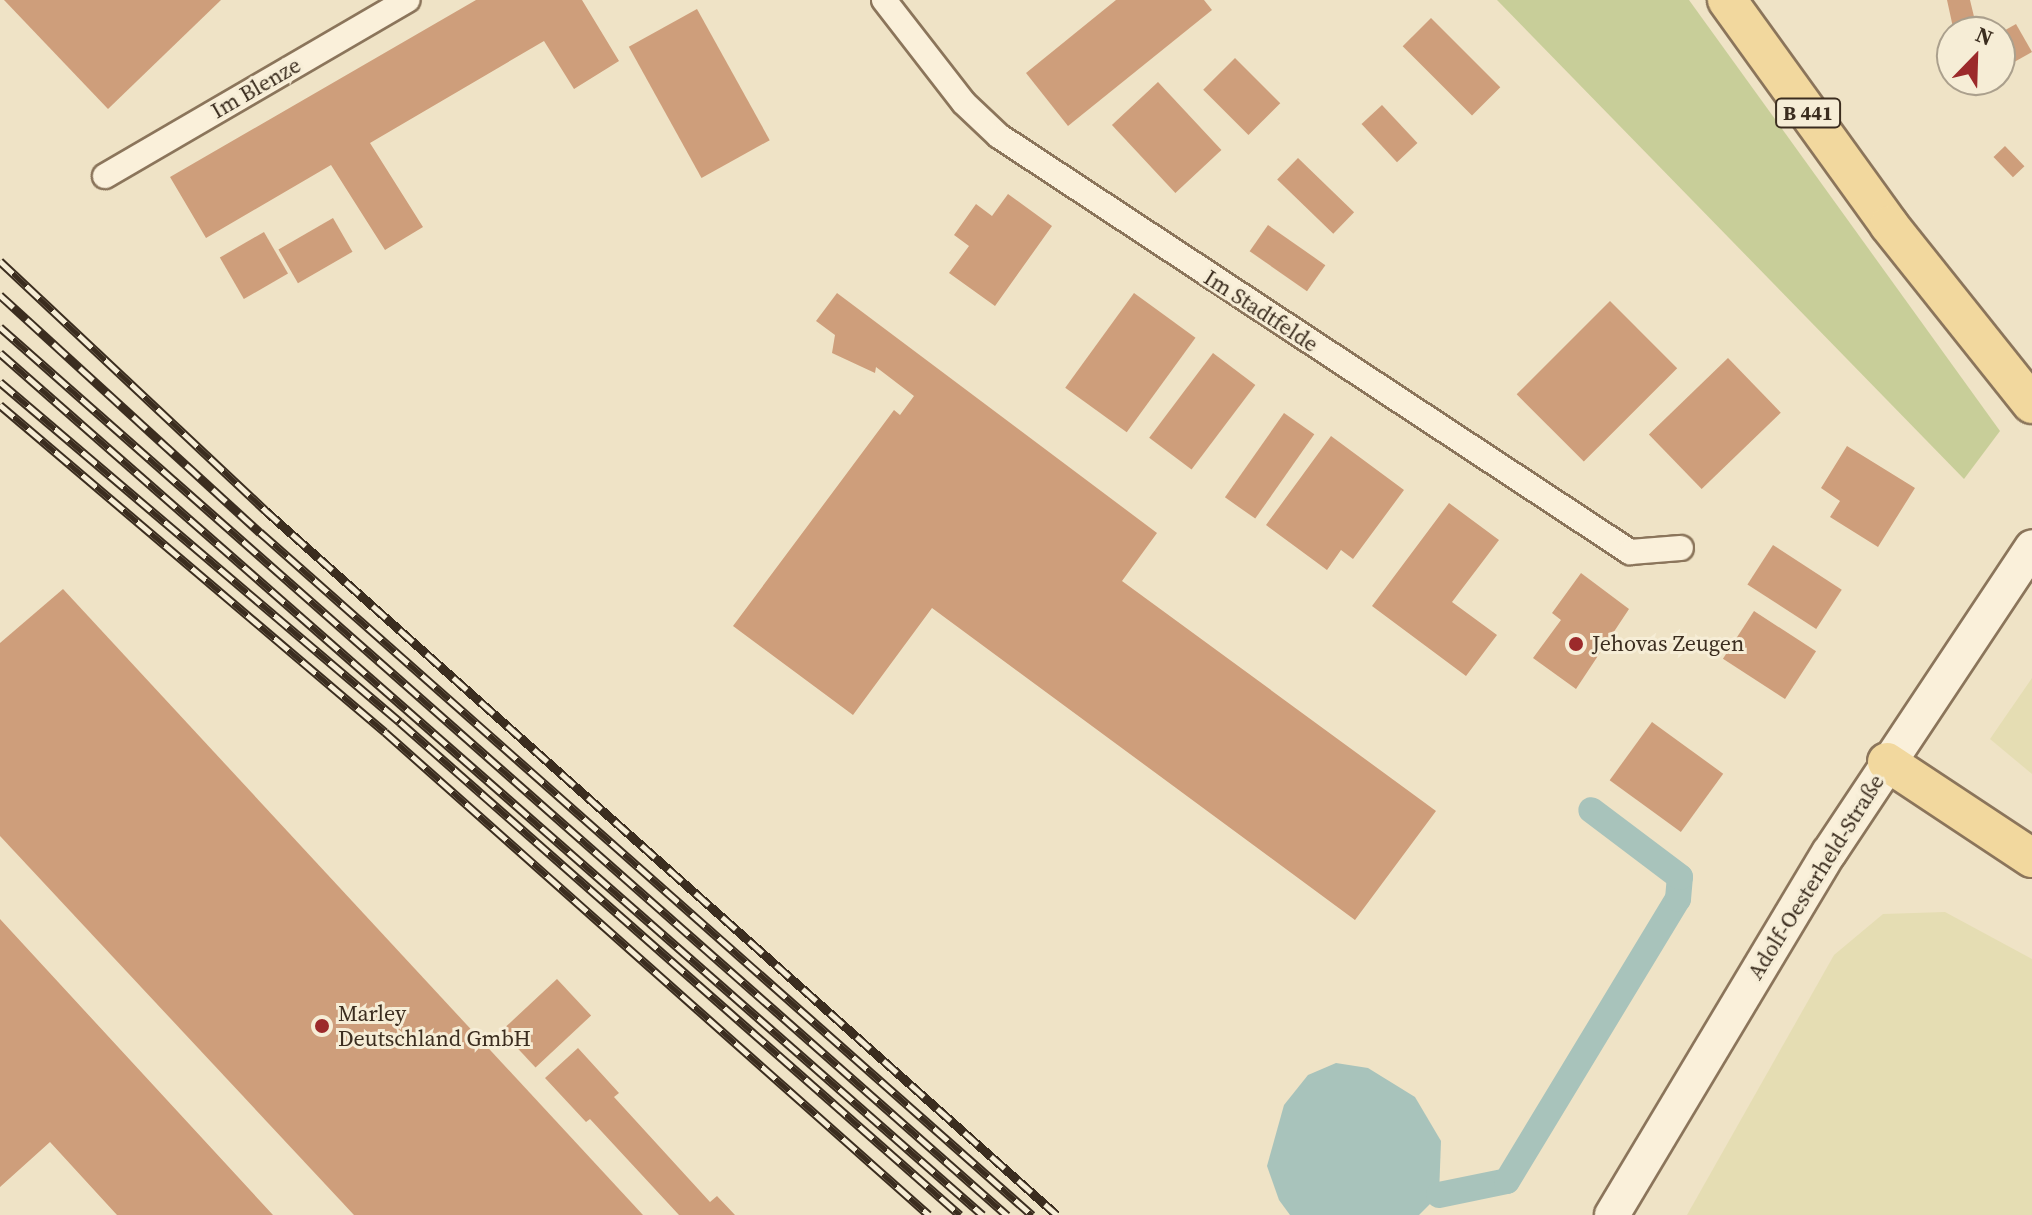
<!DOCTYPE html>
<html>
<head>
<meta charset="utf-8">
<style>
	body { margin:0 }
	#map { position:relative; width:2032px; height:1215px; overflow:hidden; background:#efe3c6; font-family:"Source Serif 4",serif }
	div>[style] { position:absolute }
	.farmland>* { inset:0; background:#e5ddb3 }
	.green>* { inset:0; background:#c8ce99 }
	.water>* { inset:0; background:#a8c3bb }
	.canal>* { height:26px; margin:-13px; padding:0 13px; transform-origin:13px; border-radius:13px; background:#a8c3bb }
	.building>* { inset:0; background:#ce9e7b; transform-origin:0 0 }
	.roads { filter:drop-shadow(2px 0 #8b755b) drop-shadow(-2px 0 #8b755b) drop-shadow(0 2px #8b755b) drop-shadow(0 -2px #8b755b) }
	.street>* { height:24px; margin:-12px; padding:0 12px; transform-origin:12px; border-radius:12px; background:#faf0da }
	.secondary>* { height:34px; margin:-17px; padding:0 17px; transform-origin:17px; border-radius:17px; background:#faf0da }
	.primary>* { height:38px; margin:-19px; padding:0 19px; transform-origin:19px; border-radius:19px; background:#f2d89e }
	.rail>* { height:9px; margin-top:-4.5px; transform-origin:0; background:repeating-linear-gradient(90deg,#f6edd6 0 18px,#3b2d1f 0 36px); box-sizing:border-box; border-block:2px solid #3b2d1f }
	.dots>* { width:22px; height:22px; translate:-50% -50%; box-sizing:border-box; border:4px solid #f6edd6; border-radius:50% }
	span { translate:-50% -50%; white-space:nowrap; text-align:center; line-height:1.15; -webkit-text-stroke:6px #f6edd6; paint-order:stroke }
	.shield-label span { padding:2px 6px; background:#f6edd6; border:2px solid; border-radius:6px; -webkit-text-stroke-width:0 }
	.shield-label { font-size:20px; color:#3b2d1f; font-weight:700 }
	.street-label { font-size:22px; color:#3b2d1f }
	.poi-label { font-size:22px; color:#3b2d1f }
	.left { translate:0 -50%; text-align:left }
	.north { position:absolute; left:1936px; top:16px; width:80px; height:80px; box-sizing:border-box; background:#f6edd6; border:2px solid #aba08d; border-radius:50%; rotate:23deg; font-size:22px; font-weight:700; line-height:32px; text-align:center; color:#3b2d1f }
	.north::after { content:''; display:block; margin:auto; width:28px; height:36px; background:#9c2a2b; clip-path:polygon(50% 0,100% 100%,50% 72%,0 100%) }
</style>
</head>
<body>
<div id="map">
	<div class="farmland">
		<i style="clip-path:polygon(2032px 678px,2032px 774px,1990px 739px)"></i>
		<i style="clip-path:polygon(1945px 912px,2032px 959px,2032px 1215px,1687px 1215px,1834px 955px,1883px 914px)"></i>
	</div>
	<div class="green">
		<i style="clip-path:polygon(1497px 0,1689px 0,2000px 431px,1964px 479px)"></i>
	</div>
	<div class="water">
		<i style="clip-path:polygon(1336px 1063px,1368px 1068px,1415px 1097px,1441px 1141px,1439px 1195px,1419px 1215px,1290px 1215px,1279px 1200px,1267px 1166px,1284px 1105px,1308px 1075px)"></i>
	</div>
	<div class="canal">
		<i style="left:1439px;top:1195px;width:69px;rotate:-11.6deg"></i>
		<i style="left:1507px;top:1181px;width:330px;rotate:-58.8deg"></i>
		<i style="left:1678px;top:899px;width:22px;rotate:-85deg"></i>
		<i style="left:1680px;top:877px;width:111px;rotate:-143deg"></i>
	</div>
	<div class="building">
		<i style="clip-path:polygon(4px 0,221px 0,108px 109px)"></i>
		<i style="clip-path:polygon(476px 0,582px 0,619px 61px,574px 89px,544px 41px,370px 143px,423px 227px,385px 250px,331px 165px,206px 238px,170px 177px)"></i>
		<i style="clip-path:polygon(1116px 0,1204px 0,1212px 10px,1068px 126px,1026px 73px)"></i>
		<i style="clip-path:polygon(1947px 0,1970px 0,1977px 29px,1987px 24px,1991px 32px,1954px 32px)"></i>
		<i style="left:697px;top:9px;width:150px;height:78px;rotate:61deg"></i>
		<i style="left:1431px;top:18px;width:98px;height:40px;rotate:45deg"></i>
		<i style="clip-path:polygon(2016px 24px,2032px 52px,2000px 70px,2000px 33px)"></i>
		<i style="left:1235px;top:58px;width:64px;height:45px;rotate:45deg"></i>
		<i style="left:1158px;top:82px;width:93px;height:63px;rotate:47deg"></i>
		<i style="left:1382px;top:105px;width:52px;height:28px;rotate:47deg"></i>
		<i style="left:2005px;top:146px;width:28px;height:16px;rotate:46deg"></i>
		<i style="left:1298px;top:158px;width:78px;height:30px;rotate:44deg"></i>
		<i style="clip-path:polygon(1008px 194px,1052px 226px,995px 306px,949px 273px,969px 246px,954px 235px,976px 204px,992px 216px)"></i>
		<i style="left:333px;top:218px;width:39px;height:63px;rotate:60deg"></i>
		<i style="left:1268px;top:225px;width:70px;height:32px;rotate:35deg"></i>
		<i style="left:264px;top:232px;width:48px;height:51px;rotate:60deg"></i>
		<i style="clip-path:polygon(837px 293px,1157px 533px,1122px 581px,1436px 811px,1355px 920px,932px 608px,853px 715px,733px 626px,894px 410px,900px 415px,914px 396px,876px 367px,875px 373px,832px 353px,835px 335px,816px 321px)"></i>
		<i style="left:1134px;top:293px;width:76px;height:117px;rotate:36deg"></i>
		<i style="left:1610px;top:301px;width:95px;height:132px;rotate:45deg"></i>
		<i style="left:1213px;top:353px;width:53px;height:106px;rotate:37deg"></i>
		<i style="left:1728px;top:358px;width:76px;height:110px;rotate:46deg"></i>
		<i style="left:1284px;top:413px;width:37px;height:103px;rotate:35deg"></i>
		<i style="clip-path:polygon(1331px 436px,1404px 490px,1353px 559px,1341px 550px,1327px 570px,1266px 525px)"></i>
		<i style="clip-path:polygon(1847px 446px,1915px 488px,1878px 547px,1830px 517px,1840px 501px,1821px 488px)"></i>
		<i style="clip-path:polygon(1449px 503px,1499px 540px,1452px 602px,1497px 635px,1466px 676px,1372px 606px)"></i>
		<i style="left:1773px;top:545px;width:82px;height:47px;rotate:33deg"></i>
		<i style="clip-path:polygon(1581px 573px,1629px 609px,1576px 689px,1533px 658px,1561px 620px,1552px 613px)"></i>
		<i style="clip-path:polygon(63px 589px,643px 1215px,354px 1215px,0 836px,0 643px)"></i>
		<i style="left:1754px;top:611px;width:74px;height:57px;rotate:33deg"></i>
		<i style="left:1652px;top:722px;width:88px;height:72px;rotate:36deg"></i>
		<i style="clip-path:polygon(0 919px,273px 1215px,117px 1215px,50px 1142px,0 1187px)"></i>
		<i style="left:557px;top:979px;width:50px;height:76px;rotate:47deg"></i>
		<i style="clip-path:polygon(578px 1048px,619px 1093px,614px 1097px,710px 1202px,717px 1196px,735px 1215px,679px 1215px,590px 1119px,586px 1122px,545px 1078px)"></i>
	</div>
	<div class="roads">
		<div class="street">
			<i style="left:884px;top:0;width:130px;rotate:52.2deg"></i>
			<i style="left:964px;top:103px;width:48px;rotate:43.3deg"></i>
			<i style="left:999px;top:136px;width:756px;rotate:33.4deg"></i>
			<i style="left:1630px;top:552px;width:51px;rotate:-4.5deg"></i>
			<i style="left:105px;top:176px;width:350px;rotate:-30.2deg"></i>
		</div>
		<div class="secondary">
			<i style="left:1612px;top:1215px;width:422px;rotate:-59.1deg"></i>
			<i style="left:1829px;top:853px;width:367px;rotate:-56.4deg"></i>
		</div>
		<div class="primary">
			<i style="left:1727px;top:0;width:277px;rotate:54.2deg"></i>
			<i style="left:1889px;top:225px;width:229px;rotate:51.4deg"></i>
			<i style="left:1887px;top:762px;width:174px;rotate:33.5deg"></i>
		</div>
	</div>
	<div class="rail">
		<i style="left:0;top:261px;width:364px;rotate:43.2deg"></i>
		<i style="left:265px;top:510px;width:1060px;rotate:41.67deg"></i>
		<i style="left:0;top:295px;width:352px;rotate:42.4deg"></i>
		<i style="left:260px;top:532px;width:1031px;rotate:41.5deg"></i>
		<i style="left:0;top:327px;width:1343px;rotate:41.41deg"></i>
		<i style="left:0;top:353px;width:1307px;rotate:41.25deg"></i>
		<i style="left:0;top:382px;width:525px;rotate:40.36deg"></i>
		<i style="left:400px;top:722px;width:746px;rotate:41.36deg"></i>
		<i style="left:0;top:405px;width:505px;rotate:40.34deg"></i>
		<i style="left:385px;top:732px;width:727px;rotate:41.6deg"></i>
	</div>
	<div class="dots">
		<i style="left:1576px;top:644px;background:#9c2a2b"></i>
		<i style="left:322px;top:1026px;background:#9c2a2b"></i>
	</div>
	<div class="shield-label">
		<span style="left:1808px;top:113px">B 441</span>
	</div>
	<div class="street-label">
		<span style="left:256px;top:88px;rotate:-30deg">Im Blenze</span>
		<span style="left:1261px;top:311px;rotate:33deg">Im Stadtfelde</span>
		<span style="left:1816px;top:877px;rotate:-58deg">Adolf-Oesterheld-Straße</span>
	</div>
	<div class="poi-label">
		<span class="left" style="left:1592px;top:644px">Jehovas Zeugen</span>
		<span class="left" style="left:338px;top:1026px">Marley<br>Deutschland GmbH</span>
	</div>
	<div class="north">N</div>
</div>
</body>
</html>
